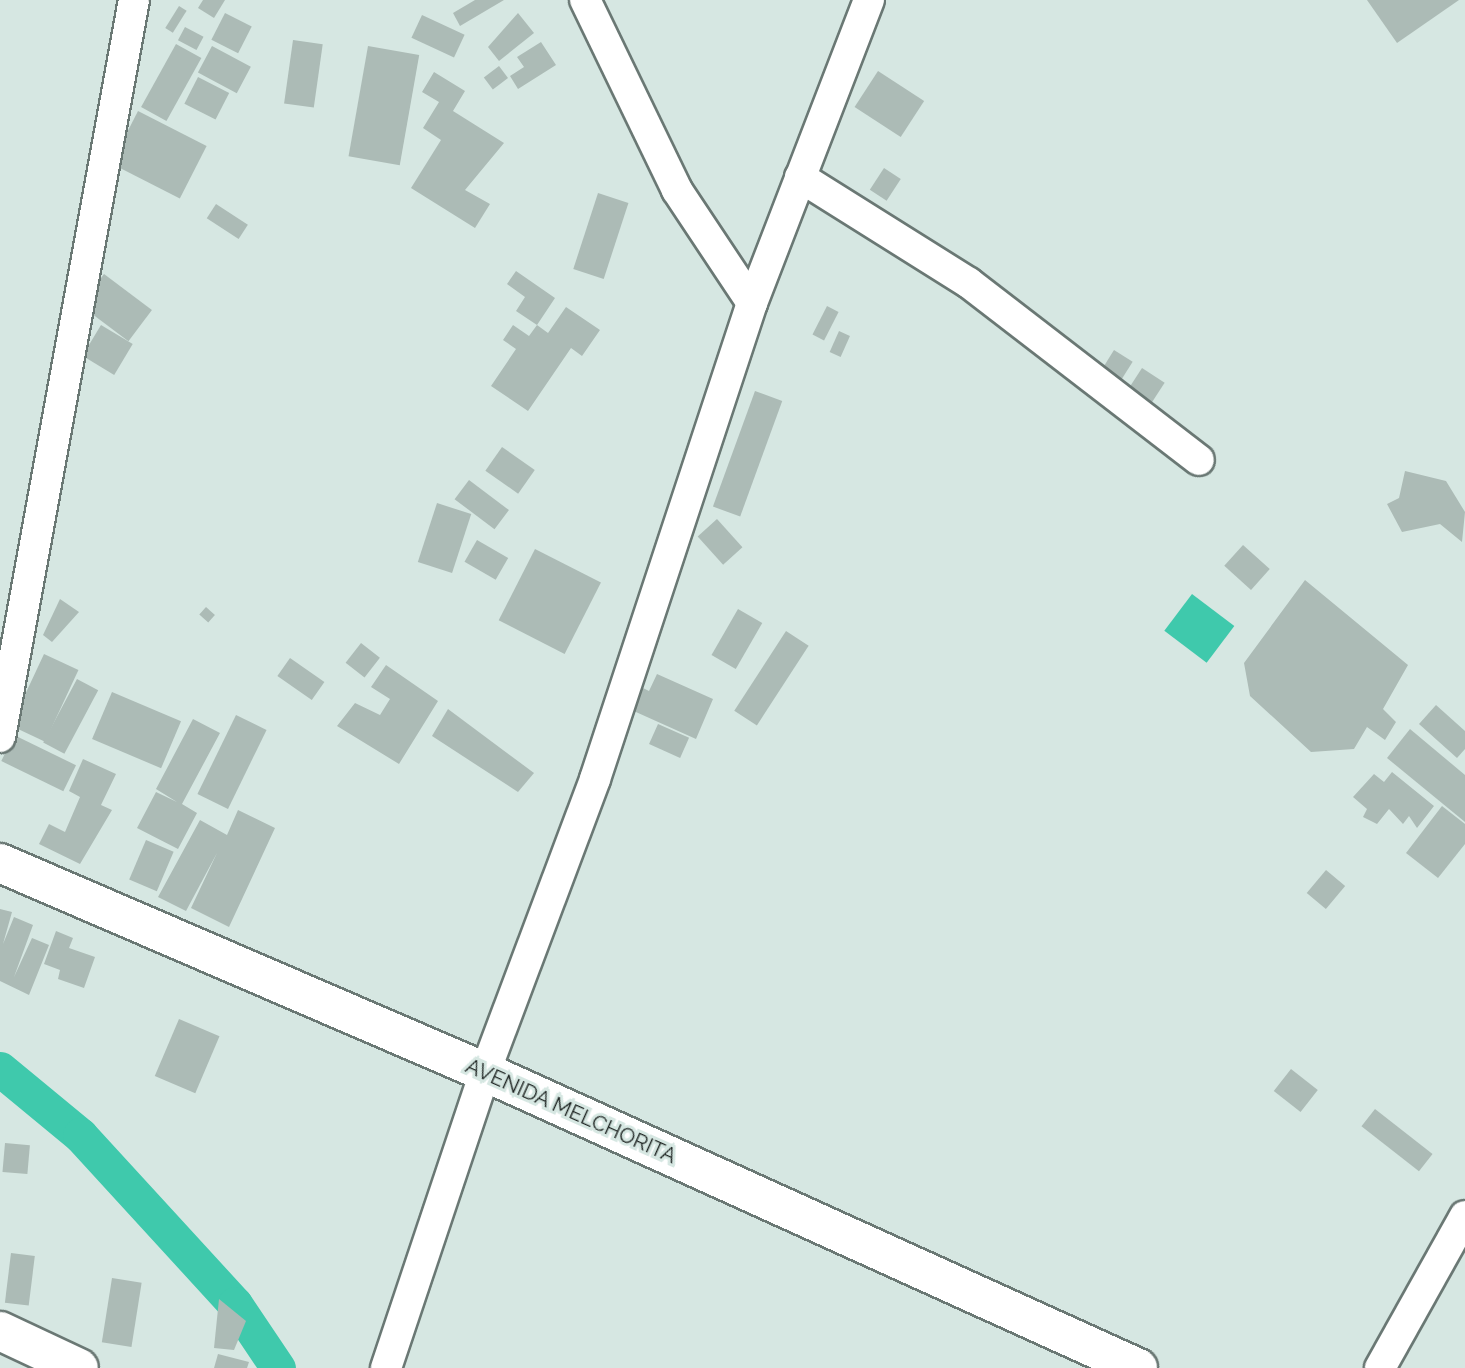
<!DOCTYPE html>
<html>
<head>
<meta charset="utf-8">
<style>
	body { margin:0 }
	#map { position:relative; width:1465px; height:1368px; overflow:hidden; background:#d6e7e2; font-family:Raleway,sans-serif }
	div>[style] { position:absolute }
	.water>* { inset:0; background:#3fc9ac; transform-origin:0 0 }
	.canal>* { height:35px; margin:-17.5px; padding:0 17.5px; transform-origin:17.5px; border-radius:17.5px; background:#3fc9ac }
	.building>* { inset:0; background:#acbbb6; transform-origin:0 0 }
	.roads { filter:drop-shadow(2px 0 #6a7874) drop-shadow(-2px 0 #6a7874) drop-shadow(0 2px #6a7874) drop-shadow(0 -2px #6a7874) }
	.minor>* { height:30px; margin:-15px; padding:0 15px; transform-origin:15px; border-radius:15px; background:#fff }
	.secondary>* { height:38px; margin:-19px; padding:0 19px; transform-origin:19px; border-radius:19px; background:#fff }
	span { translate:-50% -50%; white-space:nowrap; text-align:center; line-height:1.15; -webkit-text-stroke:6px #d6e7e2; paint-order:stroke }
	.street-label { font-size:21px; color:#1f2523 }
</style>
</head>
<body>
<div id="map">
	<div class="water">
		<i style="left:1192px;top:594px;width:53px;height:46px;rotate:37deg"></i>
	</div>
	<div class="canal">
		<i style="left:0;top:1069px;width:104px;rotate:39.5deg"></i>
		<i style="left:80px;top:1135px;width:229px;rotate:47.5deg"></i>
		<i style="left:235px;top:1304px;width:77px;rotate:56.1deg"></i>
	</div>
	<div class="building">
		<i style="clip-path:polygon(203px 0,225px 0,214px 18px,198px 8px)"></i>
		<i style="clip-path:polygon(475px 0,504px 0,460px 26px,453px 13px)"></i>
		<i style="clip-path:polygon(1367px 0,1459px 0,1397px 43px)"></i>
		<i style="left:179px;top:6px;width:9px;height:26px;rotate:32deg"></i>
		<i style="left:225px;top:13px;width:30px;height:30px;rotate:27deg"></i>
		<i style="clip-path:polygon(518px 13px,534px 33px,499px 61px,488px 47px)"></i>
		<i style="left:422px;top:15px;width:47px;height:25px;rotate:25deg"></i>
		<i style="left:185px;top:27px;width:21px;height:15px;rotate:28deg"></i>
		<i style="left:293px;top:40px;width:30px;height:64px;rotate:8deg"></i>
		<i style="clip-path:polygon(541px 42px,556px 65px,518px 89px,510px 76px,524px 67px,517px 57px)"></i>
		<i style="left:176px;top:44px;width:29px;height:72px;rotate:29deg"></i>
		<i style="left:212px;top:46px;width:44px;height:30px;rotate:28deg"></i>
		<i style="left:368px;top:46px;width:52px;height:112px;rotate:10deg"></i>
		<i style="left:499px;top:66px;width:15px;height:19px;rotate:53deg"></i>
		<i style="left:878px;top:71px;width:55px;height:43px;rotate:33deg"></i>
		<i style="clip-path:polygon(434px 72px,465px 91px,453px 111px,504px 143px,465px 190px,490px 204px,475px 228px,411px 188px,441px 140px,423px 128px,439px 102px,422px 92px)"></i>
		<i style="left:198px;top:77px;width:35px;height:30px;rotate:27deg"></i>
		<i style="left:138px;top:111px;width:77px;height:59px;rotate:27deg"></i>
		<i style="left:884px;top:168px;width:20px;height:26px;rotate:33deg"></i>
		<i style="left:598px;top:193px;width:32px;height:80px;rotate:18deg"></i>
		<i style="left:216px;top:204px;width:38px;height:17px;rotate:33deg"></i>
		<i style="clip-path:polygon(516px 271px,555px 298px,537px 325px,516px 311px,525px 297px,507px 284px)"></i>
		<i style="left:104px;top:274px;width:60px;height:39px;rotate:37deg"></i>
		<i style="left:827px;top:306px;width:13px;height:32px;rotate:27deg"></i>
		<i style="clip-path:polygon(566px 307px,600px 330px,582px 356px,571px 348px,528px 411px,491px 386px,516px 349px,503px 340px,513px 325px,529px 336px,537px 325px,548px 333px)"></i>
		<i style="left:101px;top:325px;width:37px;height:36px;rotate:31deg"></i>
		<i style="left:839px;top:331px;width:12px;height:23px;rotate:24deg"></i>
		<i style="left:1114px;top:350px;width:22px;height:27px;rotate:32deg"></i>
		<i style="left:1142px;top:368px;width:27px;height:37px;rotate:33deg"></i>
		<i style="left:755px;top:391px;width:29px;height:123px;rotate:20deg"></i>
		<i style="left:502px;top:447px;width:40px;height:29px;rotate:35deg"></i>
		<i style="clip-path:polygon(1405px 471px,1446px 481px,1465px 512px,1462px 542px,1440px 524px,1402px 532px,1387px 504px,1399px 498px)"></i>
		<i style="left:469px;top:480px;width:50px;height:24px;rotate:37deg"></i>
		<i style="left:437px;top:503px;width:36px;height:62px;rotate:18deg"></i>
		<i style="left:717px;top:519px;width:38px;height:26px;rotate:48deg"></i>
		<i style="left:477px;top:540px;width:36px;height:25px;rotate:30deg"></i>
		<i style="left:1243px;top:545px;width:36px;height:28px;rotate:42deg"></i>
		<i style="left:535px;top:549px;width:74px;height:80px;rotate:27deg"></i>
		<i style="clip-path:polygon(1305px 580px,1408px 665px,1383px 709px,1396px 722px,1385px 740px,1367px 727px,1354px 749px,1311px 752px,1250px 696px,1244px 663px)"></i>
		<i style="clip-path:polygon(60px 599px,79px 612px,52px 642px,43px 635px)"></i>
		<i style="left:206px;top:607px;width:12px;height:10px;rotate:42deg"></i>
		<i style="left:738px;top:609px;width:28px;height:53px;rotate:30deg"></i>
		<i style="left:786px;top:631px;width:27px;height:95px;rotate:33deg"></i>
		<i style="left:361px;top:643px;width:24px;height:25px;rotate:38deg"></i>
		<i style="left:44px;top:654px;width:38px;height:79px;rotate:25deg"></i>
		<i style="left:290px;top:658px;width:42px;height:22px;rotate:35deg"></i>
		<i style="clip-path:polygon(386px 665px,438px 701px,399px 764px,337px 726px,355px 703px,380px 715px,390px 699px,371px 687px)"></i>
		<i style="clip-path:polygon(657px 674px,713px 699px,696px 739px,627px 708px,637px 685px,649px 691px)"></i>
		<i style="left:77px;top:679px;width:24px;height:72px;rotate:28deg"></i>
		<i style="left:112px;top:692px;width:75px;height:51px;rotate:23deg"></i>
		<i style="clip-path:polygon(1436px 705px,1465px 731px,1465px 749px,1457px 758px,1419px 724px)"></i>
		<i style="clip-path:polygon(448px 709px,534px 773px,518px 792px,432px 736px)"></i>
		<i style="left:236px;top:715px;width:34px;height:88px;rotate:26deg"></i>
		<i style="clip-path:polygon(193px 719px,220px 733px,182px 804px,197px 813px,178px 849px,137px 828px,156px 792px,177px 802px,156px 789px)"></i>
		<i style="left:658px;top:724px;width:34px;height:22px;rotate:24deg"></i>
		<i style="clip-path:polygon(1410px 729px,1465px 775px,1465px 822px,1387px 758px)"></i>
		<i style="left:14px;top:735px;width:69px;height:29px;rotate:26deg"></i>
		<i style="clip-path:polygon(83px 759px,116px 774px,101px 805px,112px 810px,80px 864px,39px 844px,49px 824px,65px 832px,80px 797px,69px 791px)"></i>
		<i style="clip-path:polygon(1392px 772px,1434px 806px,1417px 828px,1409px 816px,1403px 824px,1389px 809px,1377px 824px,1363px 817px,1367px 809px,1353px 797px,1374px 774px,1384px 782px)"></i>
		<i style="clip-path:polygon(1442px 806px,1465px 824px,1465px 844px,1438px 878px,1406px 853px)"></i>
		<i style="clip-path:polygon(238px 810px,275px 828px,229px 927px,191px 908px,217px 853px,186px 911px,158px 897px,200px 820px,227px 835px)"></i>
		<i style="left:146px;top:840px;width:30px;height:43px;rotate:23deg"></i>
		<i style="left:1326px;top:870px;width:25px;height:30px;rotate:40deg"></i>
		<i style="clip-path:polygon(0 909px,12px 912px,3px 944px,14px 917px,33px 925px,14px 977px,32px 938px,49px 945px,29px 995px,0 981px)"></i>
		<i style="clip-path:polygon(56px 931px,73px 938px,69px 948px,95px 957px,84px 988px,58px 979px,60px 970px,44px 964px)"></i>
		<i style="left:179px;top:1019px;width:44px;height:62px;rotate:23deg"></i>
		<i style="left:1291px;top:1069px;width:34px;height:28px;rotate:38deg"></i>
		<i style="left:1375px;top:1109px;width:73px;height:22px;rotate:38deg"></i>
		<i style="left:5px;top:1143px;width:25px;height:29px;rotate:5deg"></i>
		<i style="left:11px;top:1253px;width:24px;height:50px;rotate:7deg"></i>
		<i style="left:112px;top:1278px;width:30px;height:65px;rotate:9deg"></i>
		<i style="clip-path:polygon(219px 1299px,246px 1321px,234px 1350px,214px 1348px)"></i>
		<i style="clip-path:polygon(218px 1354px,249px 1362px,247px 1368px,214px 1368px)"></i>
	</div>
	<div class="roads">
		<div class="minor">
			<i style="left:800px;top:177px;width:199px;rotate:32.1deg"></i>
			<i style="left:969px;top:283px;width:290px;rotate:37.6deg"></i>
			<i style="left:752px;top:303px;width:325px;rotate:-68.9deg"></i>
			<i style="left:0;top:737px;width:749px;rotate:-79.7deg"></i>
			<i style="left:386px;top:1368px;width:312px;rotate:-71.5deg"></i>
			<i style="left:485px;top:1072px;width:313px;rotate:-69.4deg"></i>
			<i style="left:595px;top:779px;width:501px;rotate:-71.75deg"></i>
			<i style="left:752px;top:303px;width:136px;rotate:-123.6deg"></i>
			<i style="left:677px;top:190px;width:211px;rotate:-115.8deg"></i>
			<i style="left:1380px;top:1368px;width:174px;rotate:-60.8deg"></i>
		</div>
		<div class="secondary">
			<i style="left:0;top:863px;width:528px;rotate:23.31deg"></i>
			<i style="left:485px;top:1072px;width:717px;rotate:24.38deg"></i>
			<i style="left:0;top:1331px;width:87px;rotate:25.1deg"></i>
		</div>
	</div>
	<div class="street-label">
		<span style="left:571px;top:1111px;rotate:24deg">AVENIDA MELCHORITA</span>
	</div>
</div>
</body>
</html>
